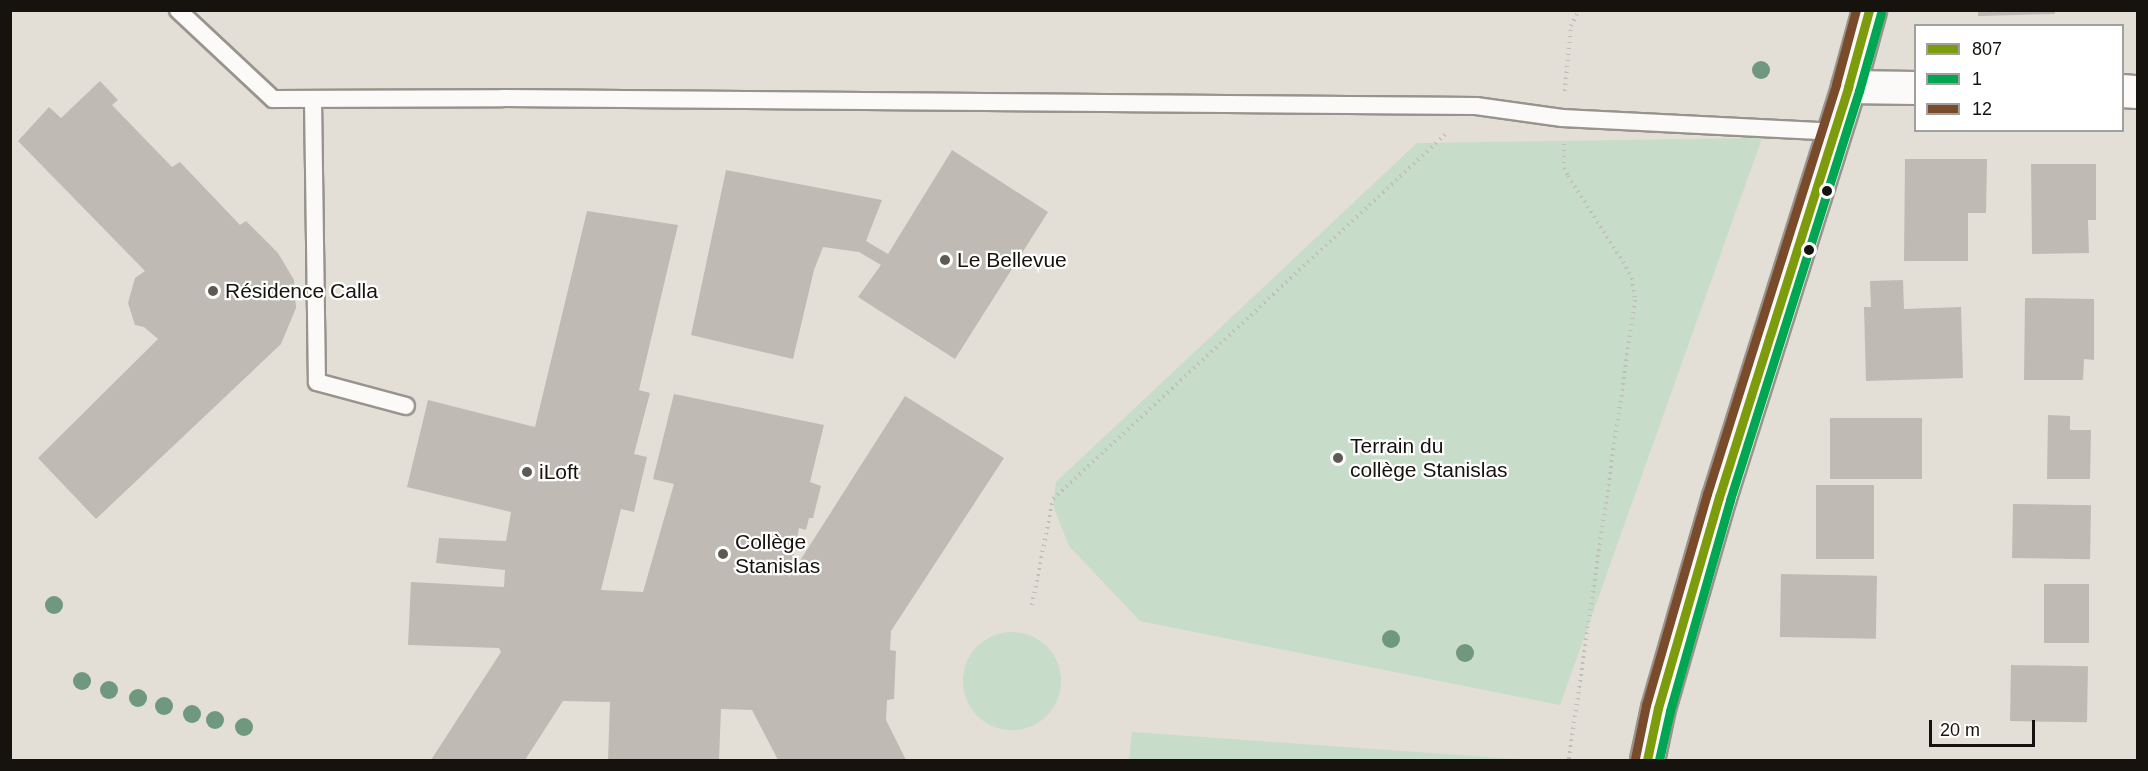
<!DOCTYPE html>
<html>
<head>
<meta charset="utf-8">
<style>
	body { margin:0 }
	#map { position:relative; width:2148px; height:771px; overflow:hidden; background:#e3ded6; font-family:Helvetica,sans-serif }
	div>[style] { position:absolute }
	.green>* { inset:0; background:#c7dcc9 }
	.round { border-radius:50% }
	.building>* { inset:0; background:#bfbbb4; transform-origin:0 0 }
	.path>* { height:4px; margin-top:-2px; transform-origin:0; background:repeating-linear-gradient(90deg,#c0bebb 0 1.5px,transparent 0 6px) }
	.roads { filter:drop-shadow(2px 0 #98948d) drop-shadow(-2px 0 #98948d) drop-shadow(0 2px #98948d) drop-shadow(0 -2px #98948d) }
	.service>* { height:16px; margin:-8px; padding:0 8px; transform-origin:8px; border-radius:8px; background:#fbfaf9 }
	.minor>* { height:32px; margin:-16px; padding:0 16px; transform-origin:16px; border-radius:16px; background:#fbfaf9 }
	.secondary>* { height:33px; margin:-16.5px; padding:0 16.5px; transform-origin:16.5px; border-radius:16.5px; background:#fbfaf9 }
	.bus-1>* { height:9px; margin:-4.5px; padding:0 4.5px; transform-origin:4.5px; border-radius:4.5px; background:#7d9c0d }
	.bus-2>* { height:9px; margin:-4.5px; padding:0 4.5px; transform-origin:4.5px; border-radius:4.5px; background:#00a651 }
	.bus-3>* { height:9px; margin:-4.5px; padding:0 4.5px; transform-origin:4.5px; border-radius:4.5px; background:#7a4b2a }
	.trees>* { width:18px; height:18px; margin:-9px; border-radius:50%; background:#70987f }
	.dots>* { width:16px; height:16px; translate:-50% -50%; box-sizing:border-box; border:3px solid #fff; border-radius:50% }
	span { translate:-50% -50%; white-space:nowrap; text-align:center; line-height:1.15; -webkit-text-stroke:4.5px #fff; paint-order:stroke }
	.poi-label { font-size:21px; color:#16120d }
	.left { translate:0 -50%; text-align:left }
	.frame { position:absolute; inset:0; border:12px solid #16120d; pointer-events:none }
	.legend { position:absolute; left:1914px; top:24px; width:210px; height:108px; box-sizing:border-box; background:#fff; border:2px solid #a2a09e; margin:0; padding:8px 10px; list-style:none; font-size:18px; color:#16120d }
	.legend li { display:flex; align-items:center; gap:12px; height:30px }
	.legend b { width:30px; border:2px solid #a2a09e }
	.scale { position:absolute; left:1929px; top:720px; width:106px; height:27px; box-sizing:border-box; border:3px solid #16120d; border-top:0; padding-left:8px; font-size:18px; line-height:21px; white-space:nowrap; color:#16120d; -webkit-text-stroke:4px #fff; paint-order:stroke }
</style>
</head>
<body>
<div id="map">
	<div class="green">
		<i style="clip-path:polygon(1762px 138px,1560px 705px,1140px 621px,1069px 546px,1053px 505px,1056px 482px,1417px 143px)"></i>
		<i class="round" style="left:963px;top:632px;width:98px;height:98px"></i>
		<i style="clip-path:polygon(1132px 732px,1528px 760px,1129px 760px)"></i>
	</div>
	<div class="building">
		<i style="clip-path:polygon(1978px 10px,2055px 10px,2055px 14px,1978px 16px)"></i>
		<i style="clip-path:polygon(100px 81px,118px 100px,112px 105px,172px 167px,180px 162px,240px 225px,246px 221px,278px 253px,294px 280px,296px 308px,281px 344px,96px 519px,38px 458px,158px 339px,144px 327px,135px 325px,128px 303px,135px 278px,145px 271px,18px 141px,49px 107px,61px 118px)"></i>
		<i style="clip-path:polygon(952px 150px,1048px 212px,955px 359px,858px 297px,881px 265px,859px 252px,823px 247px,814px 270px,793px 359px,691px 335px,726px 170px,882px 200px,866px 241px,888px 254px)"></i>
		<i style="clip-path:polygon(1905px 159px,1987px 159px,1986px 213px,1968px 213px,1968px 261px,1904px 261px)"></i>
		<i style="clip-path:polygon(2031px 164px,2096px 164px,2096px 220px,2088px 220px,2089px 253px,2032px 254px)"></i>
		<i style="clip-path:polygon(587px 211px,678px 225px,639px 390px,650px 393px,634px 454px,647px 457px,634px 512px,621px 509px,601px 590px,643px 592px,674px 484px,653px 479px,674px 394px,824px 425px,810px 482px,821px 486px,813px 518px,809px 518px,806px 530px,799px 528px,789px 578px,905px 396px,1004px 458px,891px 631px,890px 650px,896px 651px,894px 699px,887px 700px,886px 720px,906px 760px,778px 760px,752px 710px,721px 709px,719px 760px,608px 760px,610px 702px,563px 701px,525px 760px,431px 760px,501px 652px,499px 648px,408px 645px,411px 582px,504px 587px,505px 570px,436px 563px,439px 538px,506px 541px,511px 512px,407px 487px,428px 400px,535px 427px)"></i>
		<i style="clip-path:polygon(1903px 280px,1904px 309px,1961px 307px,1963px 378px,1866px 381px,1864px 307px,1871px 307px,1870px 281px)"></i>
		<i style="clip-path:polygon(2025px 298px,2094px 299px,2094px 360px,2084px 359px,2083px 380px,2024px 380px)"></i>
		<i style="clip-path:polygon(2048px 415px,2070px 416px,2070px 430px,2091px 430px,2090px 479px,2047px 479px)"></i>
		<i style="left:1830px;top:418px;width:92px;height:61px"></i>
		<i style="left:1816px;top:485px;width:58px;height:74px"></i>
		<i style="left:2013px;top:504px;width:78px;height:54px;rotate:1deg"></i>
		<i style="left:1781px;top:574px;width:96px;height:63px;rotate:1deg"></i>
		<i style="left:2044px;top:584px;width:45px;height:59px"></i>
		<i style="left:2011px;top:665px;width:77px;height:56px;rotate:1deg"></i>
	</div>
	<div class="path">
		<i style="left:1565px;top:91px;width:65px;rotate:-84.7deg"></i>
		<i style="left:1571px;top:26px;width:18px;rotate:-63deg"></i>
		<i style="left:1564px;top:144px;width:24px;rotate:90deg"></i>
		<i style="left:1564px;top:168px;width:9px;rotate:63deg"></i>
		<i style="left:1568px;top:176px;width:102px;rotate:57.4deg"></i>
		<i style="left:1623px;top:262px;width:18px;rotate:61deg"></i>
		<i style="left:1632px;top:278px;width:22px;rotate:82deg"></i>
		<i style="left:1635px;top:300px;width:465px;rotate:98.2deg"></i>
		<i style="left:1032px;top:605px;width:108px;rotate:-78.8deg"></i>
		<i style="left:1053px;top:499px;width:539px;rotate:-42.9deg"></i>
	</div>
	<div class="roads">
		<div class="service">
			<i style="left:178px;top:10px;width:130px;rotate:43.1deg"></i>
			<i style="left:273px;top:99px;width:230px;rotate:-0.2deg"></i>
			<i style="left:503px;top:98px;width:973px;rotate:0.47deg"></i>
			<i style="left:1476px;top:106px;width:87px;rotate:7.9deg"></i>
			<i style="left:1562px;top:118px;width:272px;rotate:2.9deg"></i>
			<i style="left:313px;top:99px;width:283px;rotate:89.2deg"></i>
			<i style="left:317px;top:382px;width:92px;rotate:15.1deg"></i>
		</div>
		<div class="minor">
			<i style="left:1848px;top:87px;width:68px;rotate:0.8deg"></i>
			<i style="left:2122px;top:91px;width:16px;rotate:4deg"></i>
		</div>
		<div class="secondary">
			<i style="left:1647px;top:760px;width:53px;rotate:-78.1deg"></i>
			<i style="left:1658px;top:708px;width:220px;rotate:-73.9deg"></i>
			<i style="left:1719px;top:497px;width:430px;rotate:-72.5deg"></i>
			<i style="left:1848px;top:87px;width:80px;rotate:-74.7deg"></i>
		</div>
	</div>
	<div class="bus-1">
		<i style="left:1647px;top:760px;width:53px;rotate:-78.1deg"></i>
		<i style="left:1658px;top:708px;width:220px;rotate:-73.9deg"></i>
		<i style="left:1719px;top:497px;width:430px;rotate:-72.5deg"></i>
		<i style="left:1848px;top:87px;width:80px;rotate:-74.7deg"></i>
	</div>
	<div class="bus-2">
		<i style="left:1659px;top:760px;width:50px;rotate:-77.3deg"></i>
		<i style="left:1670px;top:711px;width:219px;rotate:-74.1deg"></i>
		<i style="left:1730px;top:500px;width:429px;rotate:-72.5deg"></i>
		<i style="left:1859px;top:91px;width:81px;rotate:-74.2deg"></i>
	</div>
	<div class="bus-3">
		<i style="left:1635px;top:758px;width:54px;rotate:-78.3deg"></i>
		<i style="left:1646px;top:705px;width:220px;rotate:-73.9deg"></i>
		<i style="left:1707px;top:494px;width:430px;rotate:-72.5deg"></i>
		<i style="left:1836px;top:84px;width:77px;rotate:-74.9deg"></i>
	</div>
	<div class="trees">
		<i style="left:1761px;top:70px"></i>
		<i style="left:54px;top:605px"></i>
		<i style="left:1391px;top:639px"></i>
		<i style="left:1465px;top:653px"></i>
		<i style="left:82px;top:681px"></i>
		<i style="left:109px;top:690px"></i>
		<i style="left:138px;top:698px"></i>
		<i style="left:164px;top:706px"></i>
		<i style="left:192px;top:714px"></i>
		<i style="left:215px;top:720px"></i>
		<i style="left:244px;top:727px"></i>
	</div>
	<div class="dots">
		<i style="left:1827px;top:191px;background:#16120d"></i>
		<i style="left:1809px;top:250px;background:#16120d"></i>
		<i style="left:945px;top:260px;background:#5e5953"></i>
		<i style="left:213px;top:291px;background:#5e5953"></i>
		<i style="left:1338px;top:458px;background:#5e5953"></i>
		<i style="left:527px;top:472px;background:#5e5953"></i>
		<i style="left:723px;top:554px;background:#5e5953"></i>
	</div>
	<div class="poi-label">
		<span class="left" style="left:957px;top:260px">Le Bellevue</span>
		<span class="left" style="left:225px;top:291px">Résidence Calla</span>
		<span class="left" style="left:1350px;top:458px">Terrain du<br>collège Stanislas</span>
		<span class="left" style="left:539px;top:472px">iLoft</span>
		<span class="left" style="left:735px;top:554px">Collège<br>Stanislas</span>
	</div>
	<div class="frame"></div>
	<ul class="legend">
	<li><b style="height:8px;background:#7d9c0d"></b>807</li>
	<li><b style="height:8px;background:#00a651"></b>1</li>
	<li><b style="height:8px;background:#7a4b2a"></b>12</li>
	</ul>
	<div class="scale">20 m</div>
</div>
</body>
</html>
